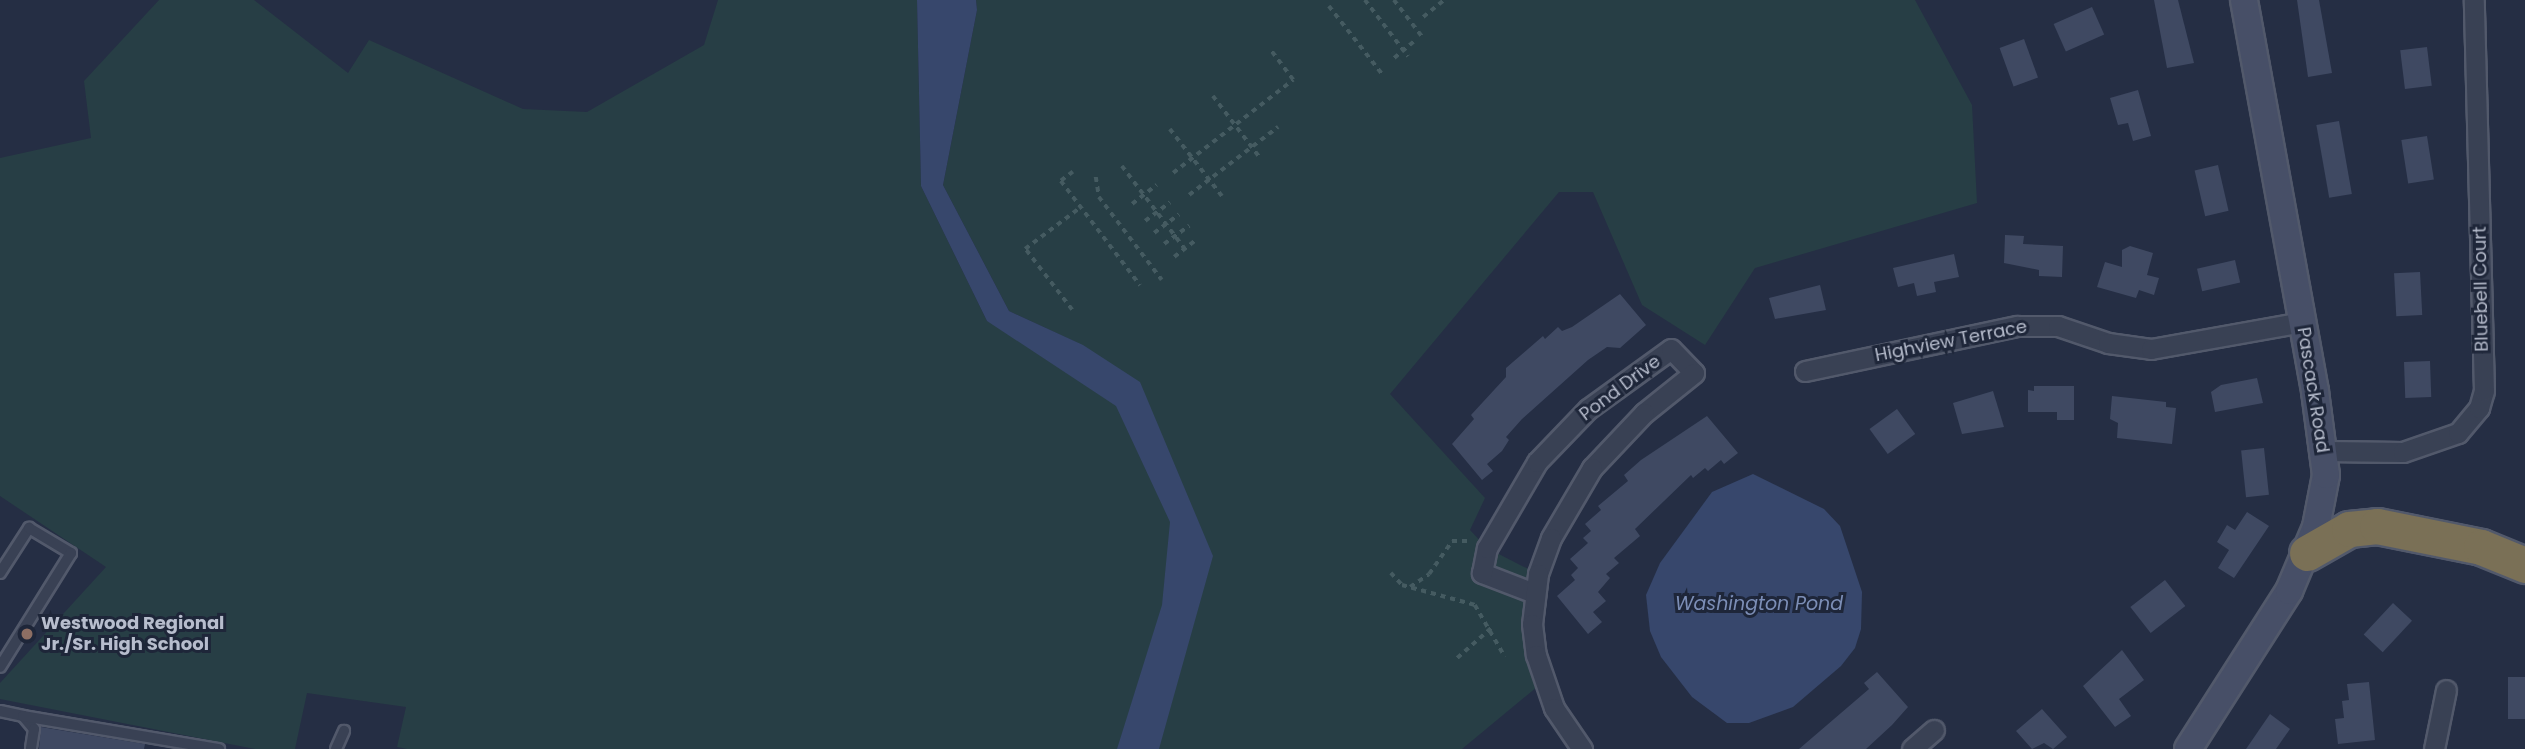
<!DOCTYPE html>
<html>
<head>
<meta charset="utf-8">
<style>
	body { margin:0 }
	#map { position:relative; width:2525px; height:749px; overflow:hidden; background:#252e44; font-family:Poppins,sans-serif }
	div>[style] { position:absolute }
	.green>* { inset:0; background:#273e45 }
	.water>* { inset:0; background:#37476c }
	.building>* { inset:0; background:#3f4962; transform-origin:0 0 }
	.path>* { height:3.5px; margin-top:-1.75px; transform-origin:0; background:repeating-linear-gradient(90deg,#455b61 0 5px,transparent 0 10px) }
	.roads { filter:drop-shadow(2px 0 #52596b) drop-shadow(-2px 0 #52596b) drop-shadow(0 2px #52596b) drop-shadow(0 -2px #52596b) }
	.lane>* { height:10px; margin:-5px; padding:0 5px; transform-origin:5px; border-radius:5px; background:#394154 }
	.street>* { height:19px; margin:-9.5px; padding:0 9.5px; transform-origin:9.5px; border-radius:9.5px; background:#394154 }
	.secondary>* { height:26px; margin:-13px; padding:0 13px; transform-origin:13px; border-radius:13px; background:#474f67 }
	.highway>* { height:35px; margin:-17.5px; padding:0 17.5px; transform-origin:17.5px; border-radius:17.5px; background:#7a7056 }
	.dots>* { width:19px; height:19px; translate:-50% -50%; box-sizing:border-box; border:4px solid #1e2639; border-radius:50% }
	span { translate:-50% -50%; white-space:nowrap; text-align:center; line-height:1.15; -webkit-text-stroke:6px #1e2639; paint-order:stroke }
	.street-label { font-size:18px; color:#b7bdcd }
	.poi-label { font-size:18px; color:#b7bdcd; font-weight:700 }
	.left { translate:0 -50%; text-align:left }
	.water-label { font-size:19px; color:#7c8eb6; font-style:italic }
</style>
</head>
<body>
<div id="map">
	<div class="green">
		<i style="clip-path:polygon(159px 0,254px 0,348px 73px,369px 40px,523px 109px,587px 112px,704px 45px,718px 0,917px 0,921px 186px,987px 321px,1078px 343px,1009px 311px,943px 185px,977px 10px,976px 0,1915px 0,1972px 105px,1977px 203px,1755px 268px,1705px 345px,1642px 305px,1593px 192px,1559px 192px,1390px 394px,1485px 498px,1470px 530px,1487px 548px,1538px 574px,1543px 682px,1462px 749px,407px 749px,397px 747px,406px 707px,307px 693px,295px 749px,255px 749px,0 699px,0 683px,106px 567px,0 496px,0 158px,91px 138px,84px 81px)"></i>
	</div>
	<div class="water">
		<i style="clip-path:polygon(917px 0,976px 0,977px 10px,943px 185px,1009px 311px,1083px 345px,1140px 382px,1213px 556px,1159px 749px,1117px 749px,1162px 605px,1170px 522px,1116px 406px,987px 321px,921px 186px)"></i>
		<i style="clip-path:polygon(1753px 474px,1824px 509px,1840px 526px,1862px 592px,1861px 629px,1855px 648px,1841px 666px,1793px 707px,1749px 723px,1727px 723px,1692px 697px,1661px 657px,1650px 631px,1646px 595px,1660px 563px,1712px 492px)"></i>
	</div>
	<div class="building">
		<i style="clip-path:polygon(2154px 0,2178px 0,2194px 63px,2167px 68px)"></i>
		<i style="clip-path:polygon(2297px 0,2319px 0,2332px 73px,2308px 77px)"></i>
		<i style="left:2092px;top:7px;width:30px;height:42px;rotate:66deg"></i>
		<i style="left:2024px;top:39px;width:41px;height:26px;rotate:70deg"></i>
		<i style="left:2427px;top:47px;width:39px;height:27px;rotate:83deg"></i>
		<i style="clip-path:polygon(2138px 90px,2151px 136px,2133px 141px,2128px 123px,2118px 125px,2110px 98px)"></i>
		<i style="left:2339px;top:121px;width:74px;height:23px;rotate:80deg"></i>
		<i style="left:2427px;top:136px;width:44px;height:26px;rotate:81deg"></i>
		<i style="left:2218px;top:165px;width:47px;height:24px;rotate:77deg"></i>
		<i style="clip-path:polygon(2005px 235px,2024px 236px,2023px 244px,2063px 246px,2062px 277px,2039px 276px,2039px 270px,2004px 263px)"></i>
		<i style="clip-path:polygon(2130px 246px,2153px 253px,2147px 275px,2159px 278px,2154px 295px,2139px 290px,2136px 298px,2097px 287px,2105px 262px,2122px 267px,2122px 250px)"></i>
		<i style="clip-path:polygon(1954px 254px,1959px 277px,1934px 282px,1936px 292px,1917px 296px,1914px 283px,1898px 287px,1893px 268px)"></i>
		<i style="left:2235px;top:260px;width:23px;height:39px;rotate:77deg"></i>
		<i style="left:2420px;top:272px;width:43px;height:26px;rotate:87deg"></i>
		<i style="clip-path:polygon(1820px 285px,1826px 310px,1775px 319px,1769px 298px)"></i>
		<i style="clip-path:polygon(1620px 294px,1646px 325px,1620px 348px,1607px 347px,1588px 360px,1522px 419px,1506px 437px,1509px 440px,1502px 451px,1487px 464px,1493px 471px,1482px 480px,1452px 444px,1474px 419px,1471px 415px,1506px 377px,1506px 368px,1543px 336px,1545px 339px,1558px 327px,1562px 331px,1572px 327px)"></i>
		<i style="left:2430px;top:361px;width:36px;height:26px;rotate:88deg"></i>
		<i style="clip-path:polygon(2257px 378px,2263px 403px,2215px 412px,2211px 392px,2221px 385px)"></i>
		<i style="clip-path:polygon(2034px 386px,2074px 386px,2074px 420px,2057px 420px,2057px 412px,2028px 412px,2028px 390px,2034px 391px)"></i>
		<i style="clip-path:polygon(1993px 391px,2004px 427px,1962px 434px,1953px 403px)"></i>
		<i style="clip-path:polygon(2112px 396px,2166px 402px,2166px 407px,2176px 408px,2172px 444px,2117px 438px,2118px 423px,2110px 419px)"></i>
		<i style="left:1897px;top:409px;width:31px;height:34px;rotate:54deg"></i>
		<i style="clip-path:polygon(1707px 416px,1738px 453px,1724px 464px,1721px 460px,1708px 471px,1705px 468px,1693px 478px,1691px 475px,1635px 529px,1640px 536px,1614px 558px,1619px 563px,1606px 574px,1610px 578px,1598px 592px,1606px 601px,1593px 612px,1602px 622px,1588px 634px,1557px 596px,1575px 580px,1571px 575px,1578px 568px,1570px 559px,1588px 543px,1583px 538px,1591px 531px,1585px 524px,1601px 510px,1598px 506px,1628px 481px,1624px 475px,1641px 460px)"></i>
		<i style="left:2264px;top:448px;width:47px;height:23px;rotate:84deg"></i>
		<i style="clip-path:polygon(2247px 512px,2269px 526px,2234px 578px,2218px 568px,2229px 550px,2217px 542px,2227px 525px,2235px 530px)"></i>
		<i style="left:2165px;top:580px;width:33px;height:44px;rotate:52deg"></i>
		<i style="left:2393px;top:603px;width:26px;height:43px;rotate:43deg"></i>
		<i style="clip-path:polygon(2122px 650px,2144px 680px,2119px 699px,2131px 716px,2115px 727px,2083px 686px)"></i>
		<i style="clip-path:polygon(1877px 672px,1908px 707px,1892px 725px,1866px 749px,1799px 749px,1869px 689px,1864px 683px)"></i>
		<i style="left:2508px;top:677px;width:17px;height:42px"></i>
		<i style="clip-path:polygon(2369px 682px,2375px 740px,2338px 744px,2335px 719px,2344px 718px,2342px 701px,2349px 700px,2347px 684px)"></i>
		<i style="clip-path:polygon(2042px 709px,2067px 737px,2053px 749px,2044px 743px,2032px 749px,2016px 731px)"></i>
		<i style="clip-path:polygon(2270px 714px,2290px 729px,2276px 749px,2246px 749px)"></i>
		<i style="clip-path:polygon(41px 727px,145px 744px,144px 749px,39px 749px)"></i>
	</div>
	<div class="path">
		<i style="left:1365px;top:0;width:71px;rotate:52.5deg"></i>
		<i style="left:1394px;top:0;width:49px;rotate:52.4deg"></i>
		<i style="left:1329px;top:6px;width:88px;rotate:52deg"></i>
		<i style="left:1423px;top:17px;width:27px;rotate:-39deg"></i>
		<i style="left:1394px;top:58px;width:26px;rotate:-40deg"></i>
		<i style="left:1213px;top:96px;width:79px;rotate:52.7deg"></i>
		<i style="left:1170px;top:129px;width:85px;rotate:52.2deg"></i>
		<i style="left:1122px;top:166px;width:104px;rotate:52.8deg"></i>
		<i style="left:1073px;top:172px;width:15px;rotate:143deg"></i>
		<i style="left:1061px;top:181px;width:131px;rotate:52.8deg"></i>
		<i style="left:1173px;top:173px;width:152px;rotate:-37.8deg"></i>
		<i style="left:1293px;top:80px;width:36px;rotate:-127deg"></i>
		<i style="left:1096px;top:177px;width:20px;rotate:81deg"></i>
		<i style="left:1099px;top:197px;width:104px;rotate:52.8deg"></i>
		<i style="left:1189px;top:195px;width:112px;rotate:-37.4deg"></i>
		<i style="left:1132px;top:204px;width:31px;rotate:-38deg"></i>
		<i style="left:1145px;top:221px;width:31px;rotate:-37deg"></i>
		<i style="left:1154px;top:233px;width:31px;rotate:-37deg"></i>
		<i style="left:1164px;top:244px;width:31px;rotate:-36deg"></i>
		<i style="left:1174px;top:257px;width:29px;rotate:-38deg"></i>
		<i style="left:1072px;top:310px;width:77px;rotate:-127.6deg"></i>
		<i style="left:1025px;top:249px;width:70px;rotate:-36.9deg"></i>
		<i style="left:1391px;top:573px;width:16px;rotate:47deg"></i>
		<i style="left:1402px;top:585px;width:76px;rotate:15.3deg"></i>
		<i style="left:1475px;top:605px;width:60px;rotate:60deg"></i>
		<i style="left:1410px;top:587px;width:23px;rotate:-34deg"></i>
		<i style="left:1429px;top:574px;width:40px;rotate:-55.1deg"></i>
		<i style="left:1452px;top:541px;width:17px"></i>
		<i style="left:1457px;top:658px;width:45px;rotate:-41.4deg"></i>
	</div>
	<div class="roads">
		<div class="lane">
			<i style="left:0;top:573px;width:54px;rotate:-57.2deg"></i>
			<i style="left:29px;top:528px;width:49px;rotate:30.8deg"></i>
			<i style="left:71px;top:553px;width:134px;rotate:121.9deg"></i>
			<i style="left:0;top:711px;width:24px;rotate:12deg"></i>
			<i style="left:23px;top:716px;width:17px;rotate:50deg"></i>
			<i style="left:34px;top:729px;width:20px;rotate:99deg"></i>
			<i style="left:23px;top:716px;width:199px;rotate:9.6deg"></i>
			<i style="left:336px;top:749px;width:20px;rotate:-66deg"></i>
		</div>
		<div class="street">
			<i style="left:1805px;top:371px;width:217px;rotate:-12deg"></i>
			<i style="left:2017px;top:326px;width:41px"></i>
			<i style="left:2058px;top:326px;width:53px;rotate:18.8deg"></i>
			<i style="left:2108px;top:343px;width:43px;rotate:7.9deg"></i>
			<i style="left:2151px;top:349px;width:153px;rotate:-10.1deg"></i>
			<i style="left:2324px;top:451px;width:79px;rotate:0.7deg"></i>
			<i style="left:2403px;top:452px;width:58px;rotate:-19.1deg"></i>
			<i style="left:2458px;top:433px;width:33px;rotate:-50deg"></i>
			<i style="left:2479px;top:408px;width:18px;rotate:-74deg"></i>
			<i style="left:2484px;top:391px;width:391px;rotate:-91.5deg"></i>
			<i style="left:1534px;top:593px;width:56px;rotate:-159deg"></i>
			<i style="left:1482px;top:573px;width:25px;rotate:-79deg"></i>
			<i style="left:1487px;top:548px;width:99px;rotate:-59.8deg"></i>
			<i style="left:1537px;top:462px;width:74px;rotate:-46.1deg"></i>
			<i style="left:1588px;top:409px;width:102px;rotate:-35.9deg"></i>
			<i style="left:1671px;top:349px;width:33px;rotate:46deg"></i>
			<i style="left:1694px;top:373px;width:64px;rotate:141.3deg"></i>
			<i style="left:1644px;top:413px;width:76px;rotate:133.4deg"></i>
			<i style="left:1592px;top:468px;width:81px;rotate:120.4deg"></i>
			<i style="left:1551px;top:538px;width:38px;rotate:110deg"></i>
			<i style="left:1538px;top:574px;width:50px;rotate:96.8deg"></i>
			<i style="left:1532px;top:624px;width:31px;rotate:83deg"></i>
			<i style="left:1536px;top:655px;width:56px;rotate:71.2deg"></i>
			<i style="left:1554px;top:708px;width:50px;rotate:55.7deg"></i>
			<i style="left:1912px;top:749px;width:29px;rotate:-41deg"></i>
			<i style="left:2434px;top:749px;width:60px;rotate:-78.5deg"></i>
		</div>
		<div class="secondary">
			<i style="left:2188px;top:749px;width:188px;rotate:-57.4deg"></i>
			<i style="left:2289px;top:591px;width:69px;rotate:-67.1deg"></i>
			<i style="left:2316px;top:527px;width:53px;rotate:-79.1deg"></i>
			<i style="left:2326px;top:475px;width:85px;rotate:-97.5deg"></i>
			<i style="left:2315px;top:391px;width:397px;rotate:-100.3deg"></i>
		</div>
		<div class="highway">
			<i style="left:2307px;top:553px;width:48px;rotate:-29.7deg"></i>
			<i style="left:2349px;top:529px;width:28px;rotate:-6deg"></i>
			<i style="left:2377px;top:526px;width:106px;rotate:11.4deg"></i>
			<i style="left:2481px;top:547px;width:48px;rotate:22.2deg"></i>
		</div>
	</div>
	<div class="dots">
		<i style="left:27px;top:634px;background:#8d6e63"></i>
	</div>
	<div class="street-label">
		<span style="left:2481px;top:289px;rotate:-91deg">Bluebell Court</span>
		<span style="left:1951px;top:341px;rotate:-11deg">Highview Terrace</span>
		<span style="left:1620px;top:388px;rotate:-37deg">Pond Drive</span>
		<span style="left:2313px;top:390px;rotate:81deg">Pascack Road</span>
	</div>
	<div class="poi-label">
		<span class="left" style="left:41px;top:634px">Westwood Regional<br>Jr./Sr. High School</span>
	</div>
	<div class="water-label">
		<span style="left:1759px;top:604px">Washington Pond</span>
	</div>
</div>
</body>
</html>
